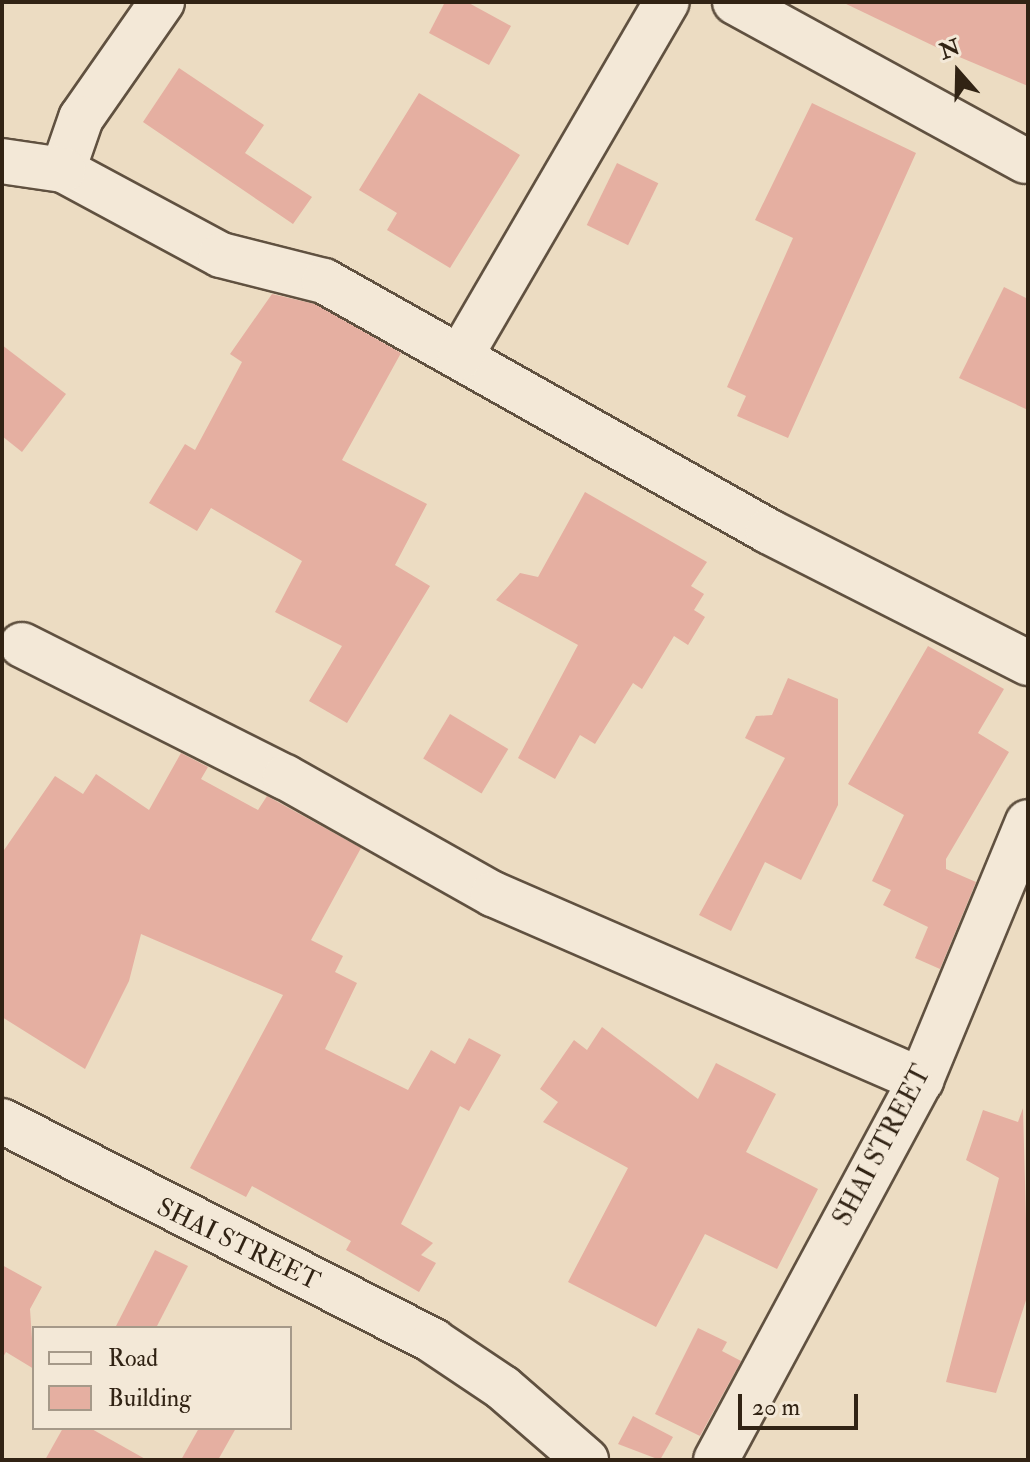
<!DOCTYPE html>
<html>
<head>
<meta charset="utf-8">
<style>
	body { margin:0 }
	#map { position:relative; width:1030px; height:1462px; overflow:hidden; background:#ecdcc2; font-family:"IM FELL Double Pica",serif }
	div>[style] { position:absolute }
	.building>* { inset:0; background:#e5afa1; transform-origin:0 0 }
	.roads { filter:drop-shadow(2px 0 #605140) drop-shadow(-2px 0 #605140) drop-shadow(0 2px #605140) drop-shadow(0 -2px #605140) }
	.minor>* { height:44px; margin:-22px; padding:0 22px; transform-origin:22px; border-radius:22px; background:#f3e8d7 }
	span { translate:-50% -50%; white-space:nowrap; text-align:center; line-height:1.15; -webkit-text-stroke:7px #f3e8d7; paint-order:stroke }
	.street-label { font-size:26px; color:#312314 }
	.frame { position:absolute; inset:0; border:4px solid #312314; pointer-events:none }
	.legend { position:absolute; left:32px; top:1326px; width:260px; height:104px; box-sizing:border-box; background:#f3e8d7; border:2px solid #a59989; margin:0; padding:10px 14px; list-style:none; font-size:24px; color:#312314 }
	.legend li { display:flex; align-items:center; gap:16px; height:40px }
	.legend b { width:40px; border:2px solid #a59989 }
	.north { position:absolute; left:918px; top:32px; width:80px; height:80px; -webkit-text-stroke:6px #f3e8d7; paint-order:stroke; rotate:340deg; font-size:22px; font-weight:700; line-height:32px; text-align:center; color:#312314 }
	.north::after { content:''; display:block; margin:auto; width:28px; height:36px; background:#312314; clip-path:polygon(50% 0,100% 100%,50% 72%,0 100%) }
	.scale { position:absolute; left:738px; top:1394px; width:120px; height:36px; box-sizing:border-box; border:4px solid #312314; border-top:0; padding-left:10px; font-size:24px; line-height:28px; white-space:nowrap; color:#312314; -webkit-text-stroke:6px #f3e8d7; paint-order:stroke }
</style>
</head>
<body>
<div id="map">
	<div class="building">
		<i style="clip-path:polygon(445px 2px,467px 2px,511px 26px,489px 65px,429px 33px)"></i>
		<i style="clip-path:polygon(842px 2px,1028px 2px,1028px 86px,938px 48px)"></i>
		<i style="clip-path:polygon(179px 68px,264px 125px,245px 153px,312px 197px,293px 224px,143px 122px)"></i>
		<i style="clip-path:polygon(419px 93px,520px 155px,450px 268px,387px 230px,397px 213px,359px 190px)"></i>
		<i style="clip-path:polygon(812px 103px,916px 153px,788px 438px,737px 416px,746px 396px,727px 387px,793px 238px,755px 220px)"></i>
		<i style="left:617px;top:163px;width:46px;height:69px;rotate:26deg"></i>
		<i style="clip-path:polygon(1004px 287px,1028px 299px,1028px 410px,959px 378px)"></i>
		<i style="clip-path:polygon(272px 294px,315px 304px,401px 353px,342px 460px,427px 504px,395px 565px,430px 586px,347px 723px,309px 701px,342px 646px,275px 612px,302px 561px,211px 508px,197px 531px,149px 503px,185px 444px,195px 450px,242px 362px,230px 354px)"></i>
		<i style="clip-path:polygon(2px 345px,66px 394px,22px 452px,2px 436px)"></i>
		<i style="clip-path:polygon(585px 492px,707px 562px,691px 586px,704px 594px,694px 610px,705px 617px,688px 645px,674px 636px,642px 689px,633px 683px,595px 744px,580px 735px,555px 779px,518px 758px,578px 645px,496px 600px,520px 573px,538px 577px)"></i>
		<i style="clip-path:polygon(928px 646px,1004px 689px,978px 733px,1009px 752px,946px 859px,946px 869px,976px 882px,940px 969px,915px 958px,928px 927px,883px 905px,891px 890px,872px 881px,904px 815px,848px 784px)"></i>
		<i style="clip-path:polygon(788px 678px,838px 699px,838px 805px,801px 880px,765px 862px,731px 931px,699px 915px,785px 758px,745px 738px,756px 716px,772px 715px)"></i>
		<i style="left:450px;top:714px;width:68px;height:52px;rotate:31deg"></i>
		<i style="clip-path:polygon(181px 753px,208px 767px,201px 779px,258px 810px,267px 796px,361px 848px,311px 940px,343px 956px,335px 972px,357px 983px,325px 1049px,408px 1090px,431px 1050px,455px 1064px,469px 1038px,501px 1055px,469px 1111px,460px 1106px,401px 1224px,433px 1243px,421px 1255px,436px 1263px,419px 1292px,346px 1250px,351px 1241px,252px 1186px,246px 1197px,190px 1168px,283px 995px,141px 934px,129px 981px,85px 1069px,2px 1017px,2px 853px,55px 776px,83px 794px,96px 774px,149px 810px)"></i>
		<i style="clip-path:polygon(602px 1027px,698px 1099px,716px 1063px,776px 1094px,746px 1152px,818px 1189px,777px 1269px,705px 1234px,656px 1327px,568px 1282px,628px 1168px,543px 1122px,558px 1102px,540px 1089px,574px 1040px,587px 1050px)"></i>
		<i style="clip-path:polygon(1023px 1108px,1028px 1294px,996px 1393px,946px 1382px,999px 1178px,966px 1160px,983px 1110px,1018px 1122px)"></i>
		<i style="clip-path:polygon(155px 1250px,188px 1266px,156px 1328px,115px 1328px)"></i>
		<i style="clip-path:polygon(2px 1265px,42px 1287px,30px 1309px,34px 1369px,6px 1352px,2px 1359px)"></i>
		<i style="clip-path:polygon(698px 1328px,727px 1342px,722px 1351px,741px 1361px,700px 1436px,655px 1414px)"></i>
		<i style="clip-path:polygon(633px 1416px,673px 1437px,660px 1460px,618px 1444px)"></i>
		<i style="clip-path:polygon(63px 1428px,90px 1428px,147px 1460px,45px 1460px)"></i>
		<i style="clip-path:polygon(199px 1428px,236px 1428px,218px 1460px,181px 1460px)"></i>
	</div>
	<div class="roads">
		<div class="minor">
			<i style="left:162px;top:2px;width:141px;rotate:124.9deg"></i>
			<i style="left:81px;top:118px;width:55px;rotate:109.1deg"></i>
			<i style="left:63px;top:170px;width:179px;rotate:28.3deg"></i>
			<i style="left:221px;top:255px;width:106px;rotate:14.2deg"></i>
			<i style="left:324px;top:281px;width:510px;rotate:29.38deg"></i>
			<i style="left:768px;top:531px;width:292px;rotate:26.9deg"></i>
			<i style="left:735px;top:2px;width:331px;rotate:28.7deg"></i>
			<i style="left:2px;top:161px;width:62px;rotate:8.4deg"></i>
			<i style="left:460px;top:357px;width:411px;rotate:-59.8deg"></i>
			<i style="left:22px;top:645px;width:294px;rotate:26.7deg"></i>
			<i style="left:285px;top:777px;width:239px;rotate:29.4deg"></i>
			<i style="left:493px;top:894px;width:467px;rotate:23.5deg"></i>
			<i style="left:2px;top:1121px;width:484px;rotate:27deg"></i>
			<i style="left:433px;top:1341px;width:84px;rotate:33.9deg"></i>
			<i style="left:503px;top:1388px;width:110px;rotate:40.9deg"></i>
			<i style="left:716px;top:1460px;width:432px;rotate:-61.7deg"></i>
			<i style="left:921px;top:1080px;width:279px;rotate:-67.5deg"></i>
		</div>
	</div>
	<div class="street-label">
		<span style="left:883px;top:1146px;rotate:-62deg">SHAI STREET</span>
		<span style="left:238px;top:1245px;rotate:26deg">SHAI STREET</span>
	</div>
	<div class="frame"></div>
	<ul class="legend">
	<li><b style="height:10px;background:#f3e8d7"></b>Road</li>
	<li><b style="height:22px;background:#e5afa1"></b>Building</li>
	</ul>
	<div class="north">N</div>
	<div class="scale">20 m</div>
</div>
</body>
</html>
